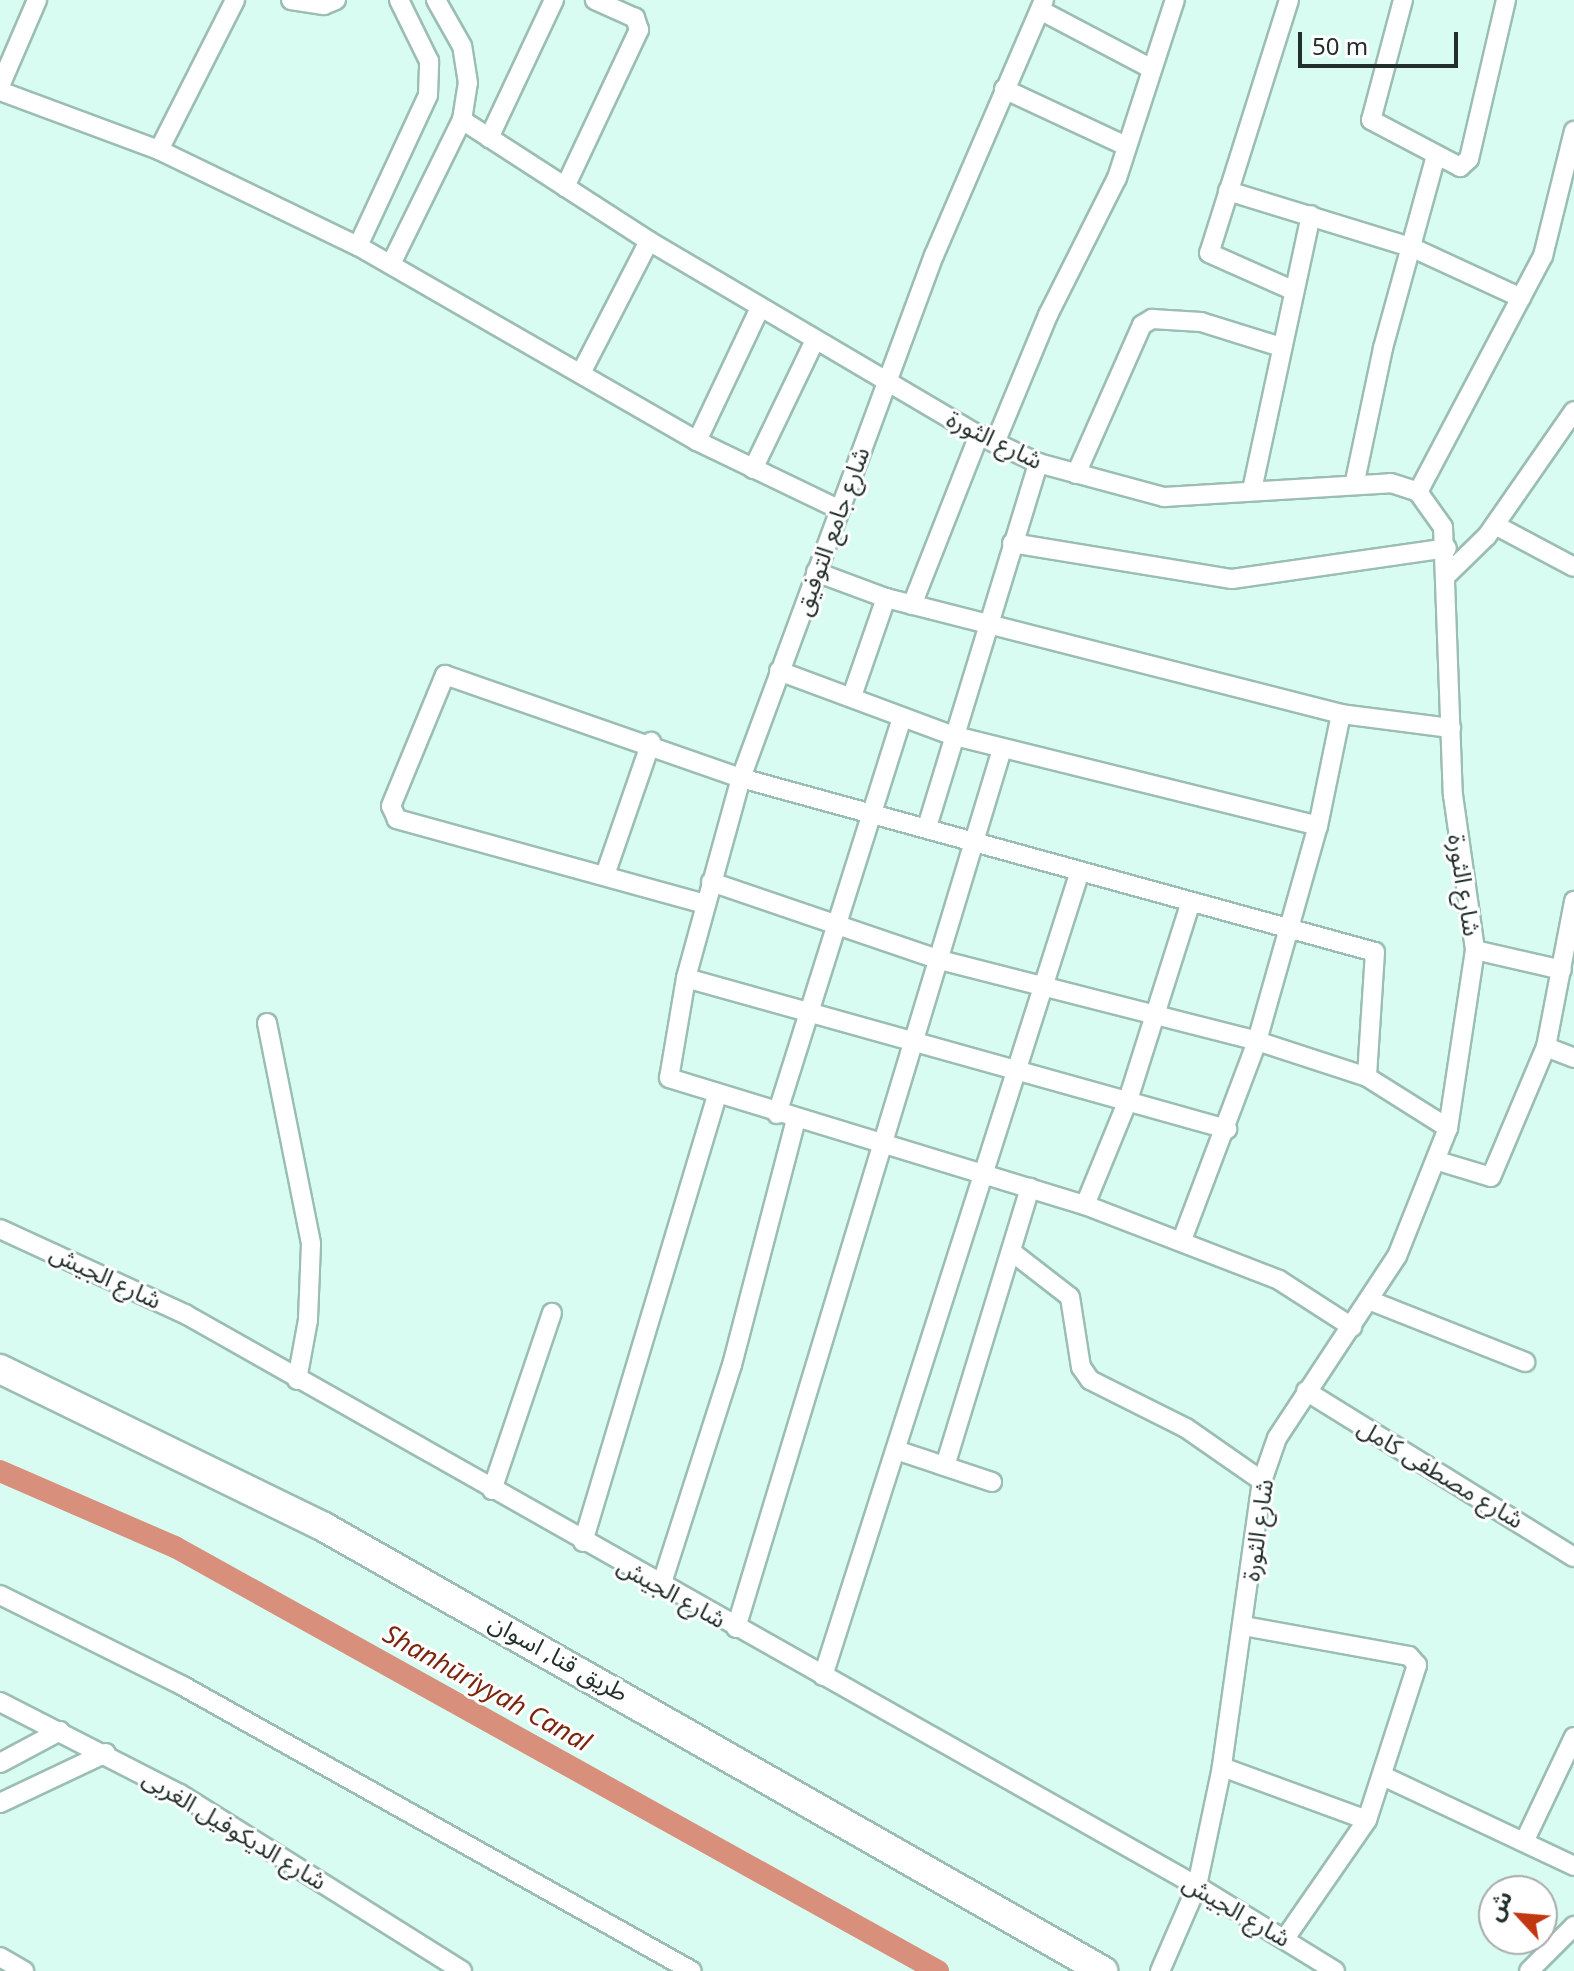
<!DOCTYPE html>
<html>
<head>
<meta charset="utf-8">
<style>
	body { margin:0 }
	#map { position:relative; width:1574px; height:1971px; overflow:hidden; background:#d9fcf2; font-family:"Noto Sans","Noto Sans Arabic",sans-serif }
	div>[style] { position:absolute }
	.canal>* { height:22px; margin:-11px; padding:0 11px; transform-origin:11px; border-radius:11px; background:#d88f7c }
	.roads { filter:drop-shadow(2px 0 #9bbdb3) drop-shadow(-2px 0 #9bbdb3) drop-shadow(0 2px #9bbdb3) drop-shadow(0 -2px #9bbdb3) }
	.minor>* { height:18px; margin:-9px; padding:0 9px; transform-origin:9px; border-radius:9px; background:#fff }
	.trunk>* { height:28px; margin:-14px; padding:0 14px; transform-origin:14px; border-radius:14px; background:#fff }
	span { translate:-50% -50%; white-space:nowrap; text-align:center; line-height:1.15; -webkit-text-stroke:6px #fff; paint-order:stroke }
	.street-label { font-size:24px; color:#222f2b }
	.water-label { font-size:26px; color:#7b250e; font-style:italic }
	.north { position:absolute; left:1478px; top:1875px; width:80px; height:80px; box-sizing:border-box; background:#fff; border:2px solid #a7acaa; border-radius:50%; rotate:296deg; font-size:22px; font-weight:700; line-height:32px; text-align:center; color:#222f2b }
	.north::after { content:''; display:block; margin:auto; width:28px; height:36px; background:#c13710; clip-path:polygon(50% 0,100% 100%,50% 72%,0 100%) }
	.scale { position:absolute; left:1298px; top:32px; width:160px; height:36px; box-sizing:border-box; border:4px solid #222f2b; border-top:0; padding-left:10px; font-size:24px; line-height:28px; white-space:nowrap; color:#222f2b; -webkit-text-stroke:6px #fff; paint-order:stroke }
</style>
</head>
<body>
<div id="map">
	<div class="canal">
		<i style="left:0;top:1471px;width:191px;rotate:23.5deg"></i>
		<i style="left:175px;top:1547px;width:873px;rotate:29.06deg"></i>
	</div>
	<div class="roads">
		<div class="minor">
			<i style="left:291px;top:0;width:33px;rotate:9deg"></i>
			<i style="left:324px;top:5px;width:13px;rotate:-23deg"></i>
			<i style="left:1044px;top:0;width:278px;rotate:113.3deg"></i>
			<i style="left:934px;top:255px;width:557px;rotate:110.26deg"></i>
			<i style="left:741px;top:778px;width:207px;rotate:105.4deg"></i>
			<i style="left:686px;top:978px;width:101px;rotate:99.6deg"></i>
			<i style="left:669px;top:1078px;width:435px;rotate:17deg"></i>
			<i style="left:1085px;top:1205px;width:208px;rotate:21.1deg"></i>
			<i style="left:1279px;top:1280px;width:87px;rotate:32.8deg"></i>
			<i style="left:1289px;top:0;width:265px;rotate:107.5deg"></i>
			<i style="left:1209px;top:253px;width:91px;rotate:24deg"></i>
			<i style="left:1403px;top:0;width:124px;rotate:104.9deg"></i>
			<i style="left:1371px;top:120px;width:101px;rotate:27.8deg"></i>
			<i style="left:1460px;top:167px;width:12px;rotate:-42deg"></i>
			<i style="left:1469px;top:159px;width:163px;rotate:-76.9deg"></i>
			<i style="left:1040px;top:10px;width:124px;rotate:27.8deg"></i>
			<i style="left:0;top:86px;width:94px;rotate:-66.7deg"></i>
			<i style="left:1004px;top:89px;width:135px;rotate:25deg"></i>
			<i style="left:0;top:91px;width:170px;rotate:20.4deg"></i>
			<i style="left:159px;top:150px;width:221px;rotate:25.8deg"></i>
			<i style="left:358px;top:246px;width:391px;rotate:29.9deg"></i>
			<i style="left:697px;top:441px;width:157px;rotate:25.7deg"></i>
			<i style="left:462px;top:120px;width:223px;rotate:32.9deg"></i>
			<i style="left:649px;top:241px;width:383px;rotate:30.5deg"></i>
			<i style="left:979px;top:435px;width:65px;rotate:25.4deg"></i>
			<i style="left:1038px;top:463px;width:131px;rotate:15.1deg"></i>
			<i style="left:1164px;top:497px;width:227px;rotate:-3.5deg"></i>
			<i style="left:1391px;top:483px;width:28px;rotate:18deg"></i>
			<i style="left:1418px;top:492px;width:43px;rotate:54.5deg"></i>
			<i style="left:1443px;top:527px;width:268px;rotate:87.9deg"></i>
			<i style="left:1453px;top:795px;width:157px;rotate:81.9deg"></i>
			<i style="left:1475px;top:950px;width:180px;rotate:98.6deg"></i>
			<i style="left:1448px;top:1128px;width:138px;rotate:111.7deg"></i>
			<i style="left:1397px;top:1256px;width:218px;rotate:123.4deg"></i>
			<i style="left:1277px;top:1438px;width:46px;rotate:109.2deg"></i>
			<i style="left:1262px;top:1481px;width:289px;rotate:98deg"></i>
			<i style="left:1222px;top:1767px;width:122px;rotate:101.9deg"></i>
			<i style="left:1197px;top:1886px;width:93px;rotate:113.5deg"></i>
			<i style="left:489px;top:138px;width:153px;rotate:-64.8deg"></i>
			<i style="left:159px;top:150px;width:168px;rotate:-63.1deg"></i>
			<i style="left:565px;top:187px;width:174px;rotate:-64.8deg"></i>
			<i style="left:639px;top:30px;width:13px;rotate:-108deg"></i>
			<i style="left:635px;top:18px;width:44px;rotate:-155.8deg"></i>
			<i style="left:1228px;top:191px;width:194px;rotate:17.1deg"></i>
			<i style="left:1413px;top:248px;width:119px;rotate:24.8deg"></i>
			<i style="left:358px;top:246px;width:166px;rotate:-65.1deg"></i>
			<i style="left:428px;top:95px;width:34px;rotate:-88deg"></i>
			<i style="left:429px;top:61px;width:68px;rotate:-116.2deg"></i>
			<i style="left:391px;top:264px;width:161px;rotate:-63.8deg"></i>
			<i style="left:462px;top:120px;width:37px;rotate:-81deg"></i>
			<i style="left:468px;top:83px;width:37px;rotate:-99deg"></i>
			<i style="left:462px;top:46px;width:53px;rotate:-119.5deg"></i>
			<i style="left:581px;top:373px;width:148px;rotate:-62.7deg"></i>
			<i style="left:697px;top:441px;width:147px;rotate:-64.7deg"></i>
			<i style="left:995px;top:443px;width:139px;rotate:-67.5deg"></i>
			<i style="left:1048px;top:315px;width:153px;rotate:-63.3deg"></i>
			<i style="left:1117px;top:178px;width:187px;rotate:-72deg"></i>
			<i style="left:753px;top:469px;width:143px;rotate:-64.3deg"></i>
			<i style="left:1076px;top:474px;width:163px;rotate:-66.1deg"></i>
			<i style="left:1142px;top:325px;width:12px;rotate:-31deg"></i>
			<i style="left:1152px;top:319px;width:49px;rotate:3.5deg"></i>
			<i style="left:1201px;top:322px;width:81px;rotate:17.3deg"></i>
			<i style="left:1355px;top:481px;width:136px;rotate:-78.1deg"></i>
			<i style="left:1383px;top:348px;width:199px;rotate:-74.6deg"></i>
			<i style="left:1252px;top:490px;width:281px;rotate:-77.9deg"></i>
			<i style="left:1418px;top:492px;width:267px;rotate:-62.1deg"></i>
			<i style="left:1543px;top:256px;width:129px;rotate:-76.1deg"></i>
			<i style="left:1495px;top:525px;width:89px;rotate:28deg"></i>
			<i style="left:1012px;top:543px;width:223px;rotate:9.3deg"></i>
			<i style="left:1232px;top:579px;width:217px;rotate:-8.2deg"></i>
			<i style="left:816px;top:572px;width:75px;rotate:20.4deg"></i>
			<i style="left:1448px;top:574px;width:54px;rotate:-44.3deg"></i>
			<i style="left:1487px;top:536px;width:152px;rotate:-55.2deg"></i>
			<i style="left:912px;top:605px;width:183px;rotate:-68.5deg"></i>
			<i style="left:779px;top:671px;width:184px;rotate:20.4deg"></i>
			<i style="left:951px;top:735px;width:378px;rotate:13.9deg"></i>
			<i style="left:852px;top:696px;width:104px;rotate:-70.9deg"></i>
			<i style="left:886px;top:598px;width:470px;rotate:14.3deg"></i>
			<i style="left:1341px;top:714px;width:111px;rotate:7.3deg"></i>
			<i style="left:927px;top:827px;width:381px;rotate:-73deg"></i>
			<i style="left:605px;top:875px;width:141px;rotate:-70.9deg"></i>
			<i style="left:711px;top:882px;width:242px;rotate:18.8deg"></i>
			<i style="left:940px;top:960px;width:327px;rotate:14.3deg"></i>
			<i style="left:1257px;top:1041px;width:116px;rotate:18.1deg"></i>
			<i style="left:1367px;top:1077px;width:96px;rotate:32.2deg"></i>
			<i style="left:705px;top:904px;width:320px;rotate:-164.6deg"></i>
			<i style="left:397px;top:819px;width:14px;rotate:-115deg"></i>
			<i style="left:391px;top:806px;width:142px;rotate:-67.6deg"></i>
			<i style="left:445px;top:675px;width:313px;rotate:19.2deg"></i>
			<i style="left:741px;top:778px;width:657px;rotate:15.35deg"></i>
			<i style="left:1375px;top:952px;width:125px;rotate:93.7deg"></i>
			<i style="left:1475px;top:950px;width:89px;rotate:12.9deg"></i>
			<i style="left:686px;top:978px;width:562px;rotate:15.6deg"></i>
			<i style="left:267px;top:1023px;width:225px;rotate:78.7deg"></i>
			<i style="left:311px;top:1244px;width:76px;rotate:92.3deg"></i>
			<i style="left:308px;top:1320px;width:61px;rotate:100.4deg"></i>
			<i style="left:1546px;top:1047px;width:30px;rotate:21deg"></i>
			<i style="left:777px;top:1114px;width:416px;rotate:-72.5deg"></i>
			<i style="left:1438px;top:1161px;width:55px;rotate:16.8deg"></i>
			<i style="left:1491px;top:1177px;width:141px;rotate:-67.1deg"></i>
			<i style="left:1546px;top:1047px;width:149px;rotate:-79.1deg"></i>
			<i style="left:1085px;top:1205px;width:113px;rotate:-67.7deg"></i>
			<i style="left:1128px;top:1100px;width:205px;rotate:-72.4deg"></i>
			<i style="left:0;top:1229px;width:204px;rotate:24.7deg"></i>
			<i style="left:185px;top:1314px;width:1162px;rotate:29.48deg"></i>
			<i style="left:1197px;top:1886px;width:162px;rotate:31.6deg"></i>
			<i style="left:1182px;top:1240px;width:213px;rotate:-69.3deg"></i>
			<i style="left:1257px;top:1041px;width:223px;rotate:-74.2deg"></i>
			<i style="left:1318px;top:826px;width:114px;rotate:-78.4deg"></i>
			<i style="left:1012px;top:1252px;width:73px;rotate:37.8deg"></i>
			<i style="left:1070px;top:1297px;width:71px;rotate:81.1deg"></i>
			<i style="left:1081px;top:1367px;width:16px;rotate:55deg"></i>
			<i style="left:1090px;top:1380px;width:107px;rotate:26.6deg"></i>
			<i style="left:1186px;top:1428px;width:93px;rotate:34.9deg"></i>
			<i style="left:1371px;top:1301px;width:166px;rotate:21.6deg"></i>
			<i style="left:1306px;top:1391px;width:315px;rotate:31.8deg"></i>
			<i style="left:899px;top:1451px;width:98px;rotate:18.4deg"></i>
			<i style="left:945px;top:1466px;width:291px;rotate:-73deg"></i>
			<i style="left:492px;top:1490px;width:187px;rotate:-71.3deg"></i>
			<i style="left:583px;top:1542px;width:468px;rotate:-73.3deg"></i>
			<i style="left:661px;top:1586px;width:232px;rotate:-72.2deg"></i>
			<i style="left:732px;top:1365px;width:253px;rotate:-75.4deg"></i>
			<i style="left:0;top:1595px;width:204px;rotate:26.4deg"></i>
			<i style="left:183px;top:1686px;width:583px;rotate:29.25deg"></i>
			<i style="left:736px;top:1628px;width:918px;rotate:-73.16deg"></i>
			<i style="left:823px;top:1676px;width:845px;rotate:-72.29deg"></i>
			<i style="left:0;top:1702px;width:202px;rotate:27.1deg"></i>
			<i style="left:180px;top:1794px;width:333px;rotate:32.1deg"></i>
			<i style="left:0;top:1763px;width:68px;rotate:-28.1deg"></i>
			<i style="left:1222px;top:1767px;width:154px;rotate:20.1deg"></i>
			<i style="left:1367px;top:1820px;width:163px;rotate:-72.1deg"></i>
			<i style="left:1417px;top:1665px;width:12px;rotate:-132deg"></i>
			<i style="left:1409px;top:1656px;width:168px;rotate:-169.7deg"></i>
			<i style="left:1383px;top:1776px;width:211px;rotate:25.2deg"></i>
			<i style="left:0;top:1803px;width:117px;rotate:-25.3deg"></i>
			<i style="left:1525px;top:1840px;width:114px;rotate:-64.6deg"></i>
			<i style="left:1286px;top:1937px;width:142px;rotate:-55.3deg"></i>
			<i style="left:0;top:1957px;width:28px;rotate:30deg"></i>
			<i style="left:1529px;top:1971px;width:64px;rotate:-45deg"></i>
		</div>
		<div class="trunk">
			<i style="left:0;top:1369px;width:360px;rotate:26deg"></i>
			<i style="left:324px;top:1527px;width:897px;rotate:29.68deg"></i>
		</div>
	</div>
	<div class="street-label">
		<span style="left:995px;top:439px;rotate:26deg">شارع الثورة</span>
		<span style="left:831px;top:531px;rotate:-70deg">شارع جامع التوفيق</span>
		<span style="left:1465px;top:885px;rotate:81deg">شارع الثورة</span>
		<span style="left:106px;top:1276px;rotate:25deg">شارع الجيش</span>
		<span style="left:1441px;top:1473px;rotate:31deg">شارع مصطفى كامل</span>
		<span style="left:1257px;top:1530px;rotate:-82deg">شارع الثورة</span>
		<span style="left:672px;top:1592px;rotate:29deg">شارع الجيش</span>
		<span style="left:559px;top:1657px;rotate:29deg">طريق قنا, اسوان</span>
		<span style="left:235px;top:1829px;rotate:31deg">شارع الديكوفيل الغربى</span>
		<span style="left:1237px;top:1910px;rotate:30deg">شارع الجيش</span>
	</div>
	<div class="water-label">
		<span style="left:487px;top:1688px;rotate:29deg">Shanhūriyyah Canal</span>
	</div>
	<div class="north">ش</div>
	<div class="scale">50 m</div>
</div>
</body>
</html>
